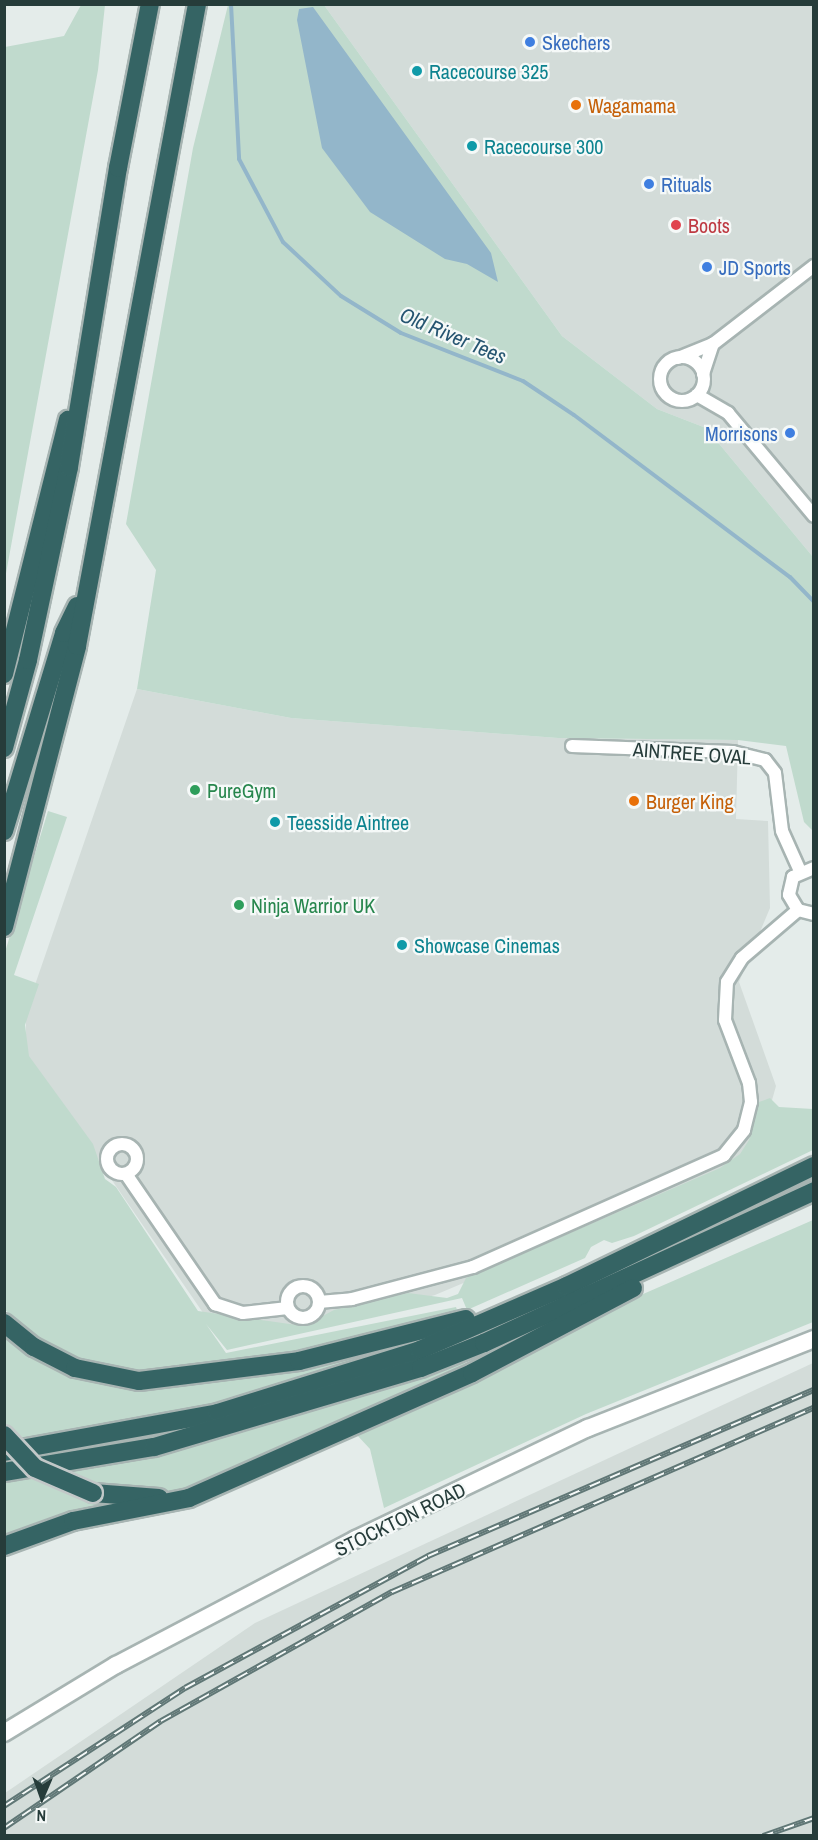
<!DOCTYPE html>
<html>
<head>
<meta charset="utf-8">
<style>
	body { margin:0 }
	#map { position:relative; width:818px; height:1840px; overflow:hidden; background:#e4ecea; font-family:"Archivo Narrow",sans-serif }
	div>[style] { position:absolute }
	.built>* { inset:0; background:#d3dcd9 }
	.green>* { inset:0; background:#c0dacd }
	.water>* { inset:0; background:#93b6ca }
	.stream>* { height:4px; margin:-2px; padding:0 2px; transform-origin:2px; border-radius:2px; background:#93b6ca }
	.roads { filter:drop-shadow(2px 0 #a7b4b2) drop-shadow(-2px 0 #a7b4b2) drop-shadow(0 2px #a7b4b2) drop-shadow(0 -2px #a7b4b2) }
	.street>* { height:12px; margin:-6px; padding:0 6px; transform-origin:6px; border-radius:6px; background:#fff }
	.street>.ring { margin:-6px; padding:0; box-sizing:content-box; background:none; border:12px solid #fff; border-radius:50% }
	.secondary>* { height:16px; margin:-8px; padding:0 8px; transform-origin:8px; border-radius:8px; background:#fff }
	.highway>* { height:18px; margin:-9px; padding:0 9px; transform-origin:9px; border-radius:9px; background:#356464 }
	.rail>* { height:6px; margin-top:-3px; transform-origin:0; background:repeating-linear-gradient(90deg,#f5f9f8 0 11px,#607776 0 22px); box-sizing:border-box; border-block:2px solid #607776 }
	.bridges { filter:drop-shadow(2px 0 #c2c8c8) drop-shadow(-2px 0 #c2c8c8) drop-shadow(0 2px #c2c8c8) drop-shadow(0 -2px #c2c8c8) }
	.highway-bridge>* { height:18px; margin:-9px; padding:0 9px; transform-origin:9px; border-radius:9px; background:#356464 }
	.dots>* { width:16px; height:16px; translate:-50% -50%; box-sizing:border-box; border:3px solid #f5f9f8; border-radius:50% }
	span { translate:-50% -50%; white-space:nowrap; text-align:center; line-height:1.15; -webkit-text-stroke:4.5px #f5f9f8; paint-order:stroke }
	.shop-label { font-size:20px; color:#366cbe }
	.left { translate:0 -50%; text-align:left }
	.right { translate:-100% -50%; text-align:right }
	.culture-label { font-size:20px; color:#0d838f }
	.food-label { font-size:20px; color:#c56008 }
	.health-label { font-size:20px; color:#be3a42 }
	.street-label { font-size:20px; color:#263c3a }
	.leisure-label { font-size:20px; color:#27864d }
	.water-label { font-size:21px; color:#265571; font-style:italic }
	.frame { position:absolute; inset:0; border:6px solid #263c3a; pointer-events:none }
	.north { position:absolute; left:12px; top:1768px; width:60px; height:60px; -webkit-text-stroke:4px #f5f9f8; paint-order:stroke; rotate:182deg; font-size:16px; font-weight:700; line-height:24px; text-align:center; color:#263c3a }
	.north::after { content:''; display:block; margin:auto; width:21px; height:27px; background:#263c3a; clip-path:polygon(50% 0,100% 100%,50% 72%,0 100%) }
</style>
</head>
<body>
<div id="map">
	<div class="built">
		<i style="clip-path:polygon(324px 5px,813px 5px,813px 557px,706px 428px,657px 409px,562px 336px)"></i>
		<i style="clip-path:polygon(137px 689px,291px 718px,558px 738px,738px 740px,736px 819px,768px 821px,770px 908px,739px 982px,776px 1086px,761px 1139px,720px 1175px,435px 1295px,339px 1322px,241px 1341px,210px 1323px,26px 1055px,26px 1011px)"></i>
		<i style="clip-path:polygon(813px 1363px,813px 1835px,5px 1835px,5px 1793px,255px 1623px)"></i>
	</div>
	<div class="green">
		<i style="clip-path:polygon(81px 5px,105px 5px,98px 70px,5px 579px,5px 47px,64px 36px)"></i>
		<i style="clip-path:polygon(228px 5px,324px 5px,562px 336px,657px 409px,706px 428px,813px 557px,813px 831px,804px 822px,786px 746px,738px 740px,558px 738px,291px 718px,137px 689px,156px 570px,126px 524px,193px 148px)"></i>
		<i style="clip-path:polygon(48px 811px,67px 817px,14px 975px,39px 984px,25px 1025px,29px 1056px,93px 1144px,105px 1179px,116px 1187px,198px 1311px,304px 1326px,334px 1310px,408px 1293px,447px 1298px,458px 1294px,466px 1278px,720px 1168px,740px 1154px,749px 1140px,759px 1102px,770px 1098px,779px 1107px,813px 1109px,813px 1150px,634px 1236px,612px 1243px,604px 1240px,591px 1247px,585px 1258px,467px 1310px,462px 1298px,227px 1350px,206px 1324px,226px 1353px,456px 1307px,458px 1313px,238px 1364px,142px 1372px,97px 1366px,53px 1350px,5px 1310px,5px 952px)"></i>
		<i style="clip-path:polygon(813px 1220px,813px 1322px,586px 1414px,384px 1508px,370px 1449px,357px 1435px,634px 1298px)"></i>
		<i style="clip-path:polygon(4px 1332px,86px 1378px,386px 1347px,387px 1352px,198px 1409px,17px 1440px,5px 1424px)"></i>
		<i style="clip-path:polygon(462px 1358px,465px 1364px,190px 1487px,155px 1494px,114px 1492px,58px 1473px,180px 1448px,290px 1418px)"></i>
		<i style="clip-path:polygon(40px 1477px,61px 1491px,119px 1506px,5px 1540px,4px 1482px)"></i>
	</div>
	<div class="water">
		<i style="clip-path:polygon(313px 7px,491px 253px,498px 282px,467px 264px,445px 259px,370px 212px,322px 148px,297px 20px,299px 9px)"></i>
	</div>
	<div class="stream">
		<i style="left:231px;top:4px;width:155px;rotate:87deg"></i>
		<i style="left:239px;top:159px;width:94px;rotate:62.1deg"></i>
		<i style="left:283px;top:242px;width:79px;rotate:43deg"></i>
		<i style="left:341px;top:296px;width:70px;rotate:31.7deg"></i>
		<i style="left:401px;top:333px;width:131px;rotate:21.5deg"></i>
		<i style="left:523px;top:381px;width:61px;rotate:33.7deg"></i>
		<i style="left:574px;top:415px;width:270px;rotate:36.9deg"></i>
		<i style="left:790px;top:577px;width:35px;rotate:46deg"></i>
	</div>
	<div class="roads">
		<div class="street">
			<i class="ring" style="left:660px;top:357px;width:32px;height:32px"></i>
			<i style="left:678px;top:358px;width:38px;rotate:-22deg"></i>
			<i style="left:713px;top:344px;width:128px;rotate:-37.7deg"></i>
			<i style="left:703px;top:374px;width:32px;rotate:-72deg"></i>
			<i style="left:697px;top:395px;width:36px;rotate:30deg"></i>
			<i style="left:728px;top:413px;width:134px;rotate:50.1deg"></i>
			<i style="left:572px;top:746px;width:161px;rotate:2.1deg"></i>
			<i style="left:733px;top:752px;width:33px;rotate:14deg"></i>
			<i style="left:765px;top:760px;width:16px;rotate:52deg"></i>
			<i style="left:775px;top:773px;width:58px;rotate:83.1deg"></i>
			<i style="left:782px;top:831px;width:44px;rotate:65.8deg"></i>
			<i style="left:814px;top:868px;width:23px;rotate:157deg"></i>
			<i style="left:793px;top:877px;width:18px;rotate:103deg"></i>
			<i style="left:789px;top:895px;width:17px;rotate:59deg"></i>
			<i style="left:798px;top:910px;width:16px;rotate:14deg"></i>
			<i class="ring" style="left:107px;top:1144px;width:18px;height:18px"></i>
			<i style="left:126px;top:1174px;width:158px;rotate:55.6deg"></i>
			<i style="left:215px;top:1304px;width:29px;rotate:18deg"></i>
			<i style="left:243px;top:1313px;width:45px;rotate:-6.3deg"></i>
			<i class="ring" style="left:287px;top:1286px;width:20px;height:20px"></i>
			<i style="left:319px;top:1302px;width:33px;rotate:-5deg"></i>
			<i style="left:352px;top:1299px;width:125px;rotate:-14.8deg"></i>
			<i style="left:473px;top:1267px;width:275px;rotate:-24deg"></i>
			<i style="left:724px;top:1155px;width:32px;rotate:-51deg"></i>
			<i style="left:744px;top:1130px;width:29px;rotate:-76deg"></i>
			<i style="left:751px;top:1102px;width:19px;rotate:-96deg"></i>
			<i style="left:749px;top:1083px;width:67px;rotate:-110.9deg"></i>
			<i style="left:725px;top:1020px;width:38px;rotate:-87deg"></i>
			<i style="left:727px;top:982px;width:28px;rotate:-58deg"></i>
			<i style="left:742px;top:958px;width:74px;rotate:-40.6deg"></i>
		</div>
		<div class="secondary">
			<i style="left:4px;top:1733px;width:131px;rotate:-31.3deg"></i>
			<i style="left:116px;top:1665px;width:271px;rotate:-27.7deg"></i>
			<i style="left:356px;top:1539px;width:257px;rotate:-25.6deg"></i>
			<i style="left:588px;top:1428px;width:243px;rotate:-21.5deg"></i>
		</div>
		<div class="highway">
			<i style="left:4px;top:674px;width:262px;rotate:-75.9deg"></i>
			<i style="left:4px;top:748px;width:91px;rotate:-74.7deg"></i>
			<i style="left:28px;top:660px;width:197px;rotate:-78deg"></i>
			<i style="left:69px;top:467px;width:303px;rotate:-80.7deg"></i>
			<i style="left:118px;top:168px;width:167px;rotate:-79deg"></i>
			<i style="left:4px;top:831px;width:207px;rotate:-73.1deg"></i>
			<i style="left:64px;top:633px;width:30px;rotate:-64deg"></i>
			<i style="left:4px;top:927px;width:290px;rotate:-75.4deg"></i>
			<i style="left:77px;top:646px;width:653px;rotate:-79.41deg"></i>
			<i style="left:4px;top:1323px;width:38px;rotate:39deg"></i>
			<i style="left:34px;top:1347px;width:46px;rotate:27.1deg"></i>
			<i style="left:75px;top:1368px;width:65px;rotate:11.5deg"></i>
			<i style="left:139px;top:1381px;width:161px;rotate:-7.1deg"></i>
			<i style="left:299px;top:1361px;width:172px;rotate:-14.1deg"></i>
			<i style="left:4px;top:1452px;width:218px;rotate:-10.3deg"></i>
			<i style="left:218px;top:1413px;width:212px;rotate:-17.3deg"></i>
			<i style="left:420px;top:1350px;width:160px;rotate:-23.5deg"></i>
			<i style="left:567px;top:1286px;width:275px;rotate:-25.9deg"></i>
			<i style="left:4px;top:1472px;width:152px;rotate:-9.5deg"></i>
			<i style="left:154px;top:1447px;width:278px;rotate:-16.5deg"></i>
			<i style="left:421px;top:1368px;width:68px;rotate:-21.6deg"></i>
			<i style="left:484px;top:1343px;width:363px;rotate:-24.7deg"></i>
			<i style="left:93px;top:1493px;width:66px;rotate:4.3deg"></i>
			<i style="left:4px;top:1546px;width:73px;rotate:-19.9deg"></i>
			<i style="left:73px;top:1521px;width:118px;rotate:-11.2deg"></i>
			<i style="left:189px;top:1498px;width:309px;rotate:-23.8deg"></i>
			<i style="left:472px;top:1373px;width:182px;rotate:-27.8deg"></i>
		</div>
	</div>
	<div class="rail">
		<i style="left:4px;top:1806px;width:216px;rotate:-33.1deg"></i>
		<i style="left:185px;top:1688px;width:277px;rotate:-28.5deg"></i>
		<i style="left:428px;top:1556px;width:420px;rotate:-23.3deg"></i>
		<i style="left:4px;top:1828px;width:190px;rotate:-34.3deg"></i>
		<i style="left:161px;top:1721px;width:265px;rotate:-29.2deg"></i>
		<i style="left:392px;top:1592px;width:460px;rotate:-23.6deg"></i>
		<i style="left:763px;top:1836px;width:54px;rotate:-19.4deg"></i>
	</div>
	<div class="bridges">
		<div class="highway-bridge">
			<i style="left:4px;top:1435px;width:45px;rotate:46.8deg"></i>
			<i style="left:35px;top:1468px;width:63px;rotate:23.3deg"></i>
		</div>
	</div>
	<div class="dots">
		<i style="left:530px;top:42px;background:#3f7fe0"></i>
		<i style="left:417px;top:71px;background:#0f9aa8"></i>
		<i style="left:576px;top:105px;background:#e8710a"></i>
		<i style="left:472px;top:146px;background:#0f9aa8"></i>
		<i style="left:649px;top:184px;background:#3f7fe0"></i>
		<i style="left:676px;top:225px;background:#e0444e"></i>
		<i style="left:707px;top:267px;background:#3f7fe0"></i>
		<i style="left:790px;top:433px;background:#3f7fe0"></i>
		<i style="left:195px;top:790px;background:#2e9e5b"></i>
		<i style="left:634px;top:801px;background:#e8710a"></i>
		<i style="left:275px;top:822px;background:#0f9aa8"></i>
		<i style="left:239px;top:905px;background:#2e9e5b"></i>
		<i style="left:402px;top:945px;background:#0f9aa8"></i>
	</div>
	<div class="shop-label">
		<span class="left" style="left:542px;top:42px">Skechers</span>
		<span class="left" style="left:661px;top:184px">Rituals</span>
		<span class="left" style="left:719px;top:267px">JD Sports</span>
		<span class="right" style="left:778px;top:433px">Morrisons</span>
	</div>
	<div class="culture-label">
		<span class="left" style="left:429px;top:71px">Racecourse 325</span>
		<span class="left" style="left:484px;top:146px">Racecourse 300</span>
		<span class="left" style="left:287px;top:822px">Teesside Aintree</span>
		<span class="left" style="left:414px;top:945px">Showcase Cinemas</span>
	</div>
	<div class="food-label">
		<span class="left" style="left:588px;top:105px">Wagamama</span>
		<span class="left" style="left:646px;top:801px">Burger King</span>
	</div>
	<div class="health-label">
		<span class="left" style="left:688px;top:225px">Boots</span>
	</div>
	<div class="street-label">
		<span style="left:692px;top:753px;rotate:4deg">AINTREE OVAL</span>
		<span style="left:400px;top:1519px;rotate:-26deg">STOCKTON ROAD</span>
	</div>
	<div class="leisure-label">
		<span class="left" style="left:207px;top:790px">PureGym</span>
		<span class="left" style="left:251px;top:905px">Ninja Warrior UK</span>
	</div>
	<div class="water-label">
		<span style="left:453px;top:336px;rotate:23deg">Old River Tees</span>
	</div>
	<div class="frame"></div>
	<div class="north">N</div>
</div>
</body>
</html>
